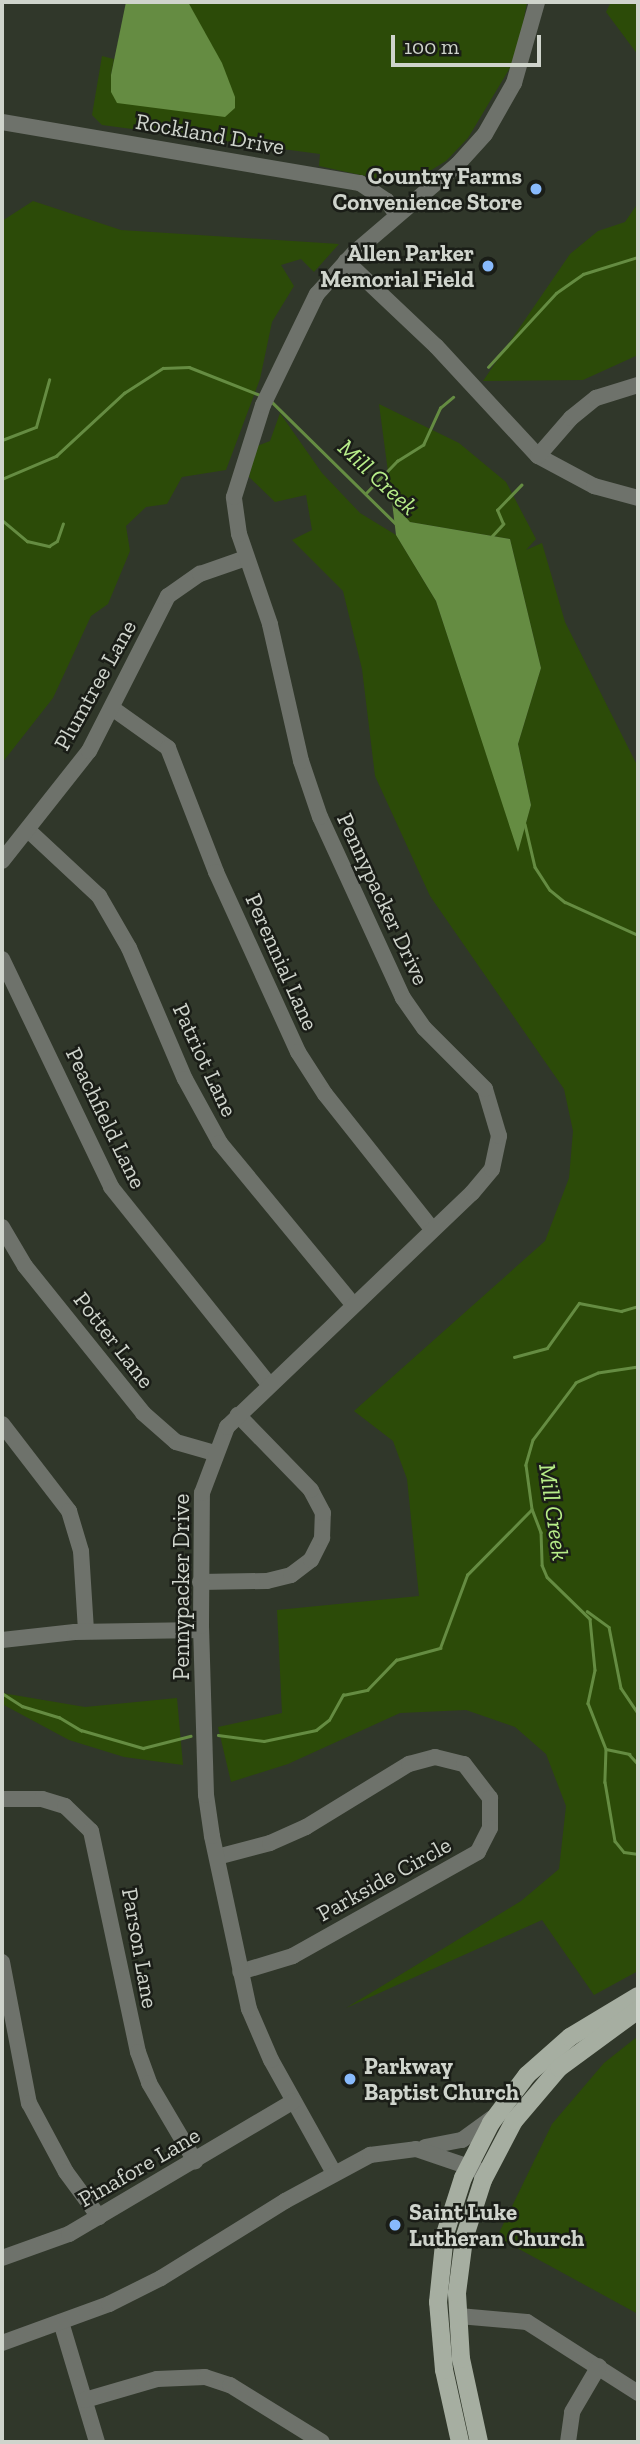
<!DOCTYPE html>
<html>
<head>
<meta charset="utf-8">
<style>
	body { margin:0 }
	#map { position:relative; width:640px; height:2444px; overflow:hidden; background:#30372a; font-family:"Zilla Slab",serif }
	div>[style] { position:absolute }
	.green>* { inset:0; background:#2c4b08 }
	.water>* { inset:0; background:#658c42 }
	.stream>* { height:2.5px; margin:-1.25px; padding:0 1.25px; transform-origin:1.25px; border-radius:1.25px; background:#658c42 }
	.minor>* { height:16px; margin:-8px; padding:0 8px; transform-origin:8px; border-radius:8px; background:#6e726b }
	.major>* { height:18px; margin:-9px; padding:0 9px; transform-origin:9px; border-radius:9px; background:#a6aea1 }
	.dots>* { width:19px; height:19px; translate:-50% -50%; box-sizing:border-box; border:4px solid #1a1d17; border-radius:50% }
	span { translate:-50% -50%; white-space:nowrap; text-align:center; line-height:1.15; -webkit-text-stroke:5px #1a1d17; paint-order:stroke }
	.street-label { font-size:23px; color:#cfd4cc }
	.poi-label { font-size:23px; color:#cfd4cc; font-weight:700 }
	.right { translate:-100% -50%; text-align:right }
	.left { translate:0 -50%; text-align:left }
	.water-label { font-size:24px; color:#b7ed89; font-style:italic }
	.frame { position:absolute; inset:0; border:4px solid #cfd4cc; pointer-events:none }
	.scale { position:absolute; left:391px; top:35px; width:150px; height:32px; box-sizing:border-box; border:4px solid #cfd4cc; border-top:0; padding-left:9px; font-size:21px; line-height:24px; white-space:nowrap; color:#cfd4cc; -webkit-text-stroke:5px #1a1d17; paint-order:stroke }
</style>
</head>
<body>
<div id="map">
	<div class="green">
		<i style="clip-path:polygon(188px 2px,527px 2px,517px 56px,468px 138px,446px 161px,407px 185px,319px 166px,320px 154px,102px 125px,92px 115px,102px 56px,114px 59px,111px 75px,194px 18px)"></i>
		<i style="clip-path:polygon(611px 2px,638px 2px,638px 55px,606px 12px)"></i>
		<i style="clip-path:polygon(33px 201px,121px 230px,339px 244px,314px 272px,301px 259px,281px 265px,294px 286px,272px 322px,260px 379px,226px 470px,182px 477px,167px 504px,146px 507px,126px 526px,130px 551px,108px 604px,91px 616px,53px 698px,2px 763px,2px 221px)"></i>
		<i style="clip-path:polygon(638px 203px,638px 355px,583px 380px,483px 381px,570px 254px,598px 231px,625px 222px)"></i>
		<i style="clip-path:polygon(379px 404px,459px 443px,506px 482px,536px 539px,526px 550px,542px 543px,565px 622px,638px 767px,638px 1971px,594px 1995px,542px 1920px,346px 2008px,521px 1901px,559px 1869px,566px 1806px,546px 1754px,515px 1727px,466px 1710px,400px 1713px,288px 1764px,231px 1782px,218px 1727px,282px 1713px,277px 1610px,419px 1596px,407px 1479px,393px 1441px,354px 1411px,545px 1241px,569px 1178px,573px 1131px,564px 1089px,430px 896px,375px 776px,362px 669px,343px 591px,292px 540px,312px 530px,306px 495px,275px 502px,249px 477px,257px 446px,270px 441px,280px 413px,322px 473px,360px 513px,396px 535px,436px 601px,518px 850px,531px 805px,518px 744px,541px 668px,510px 539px,410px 522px,392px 502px)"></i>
		<i style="clip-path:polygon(2px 1693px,85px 1707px,177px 1698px,183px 1765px,124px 1757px,69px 1740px,2px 1704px)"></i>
		<i style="clip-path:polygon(638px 2036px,638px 2314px,497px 2237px,552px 2124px,604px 2063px)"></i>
	</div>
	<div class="water">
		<i style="clip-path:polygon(126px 2px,188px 2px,222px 63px,235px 97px,235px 108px,225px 117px,117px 103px,111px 92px,111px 75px)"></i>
		<i style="clip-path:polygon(392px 502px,410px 522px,510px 539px,541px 668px,518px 744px,531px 805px,518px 852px,436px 601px,396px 535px)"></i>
	</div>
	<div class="stream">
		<i style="left:488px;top:367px;width:100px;rotate:-47.4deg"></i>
		<i style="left:556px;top:293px;width:33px;rotate:-35deg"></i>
		<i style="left:583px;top:274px;width:58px;rotate:-17.2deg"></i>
		<i style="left:272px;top:402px;width:175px;rotate:44.5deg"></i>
		<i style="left:2px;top:440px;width:36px;rotate:-21deg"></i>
		<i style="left:36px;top:427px;width:49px;rotate:-74.5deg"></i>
		<i style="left:2px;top:479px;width:59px;rotate:-23.1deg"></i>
		<i style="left:56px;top:456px;width:93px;rotate:-42.8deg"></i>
		<i style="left:124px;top:393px;width:46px;rotate:-32.7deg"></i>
		<i style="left:163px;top:368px;width:26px;rotate:-2deg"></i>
		<i style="left:189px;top:367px;width:76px;rotate:21.5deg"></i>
		<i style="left:366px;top:493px;width:45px;rotate:-45.9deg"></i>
		<i style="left:397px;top:461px;width:31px;rotate:-32deg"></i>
		<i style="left:423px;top:445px;width:41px;rotate:-65.3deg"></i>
		<i style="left:440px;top:408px;width:17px;rotate:-40deg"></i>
		<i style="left:2px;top:520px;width:33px;rotate:40deg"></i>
		<i style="left:27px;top:541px;width:23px;rotate:13deg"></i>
		<i style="left:49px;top:546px;width:9px;rotate:-32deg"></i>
		<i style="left:57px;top:541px;width:18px;rotate:-71deg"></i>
		<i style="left:491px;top:537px;width:18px;rotate:-47deg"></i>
		<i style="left:503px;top:524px;width:15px;rotate:-113deg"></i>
		<i style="left:497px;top:510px;width:35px;rotate:-46deg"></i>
		<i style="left:525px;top:824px;width:44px;rotate:76.9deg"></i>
		<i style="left:535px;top:867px;width:27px;rotate:57deg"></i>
		<i style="left:550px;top:890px;width:19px;rotate:39deg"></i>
		<i style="left:565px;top:902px;width:80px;rotate:24.3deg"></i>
		<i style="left:514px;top:1357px;width:34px;rotate:-15deg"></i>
		<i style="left:547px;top:1348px;width:55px;rotate:-54.6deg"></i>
		<i style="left:579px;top:1303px;width:43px;rotate:10.8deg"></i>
		<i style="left:621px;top:1311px;width:18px;rotate:-16deg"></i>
		<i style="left:638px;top:1367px;width:40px;rotate:171.5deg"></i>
		<i style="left:598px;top:1373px;width:24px;rotate:156deg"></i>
		<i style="left:576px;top:1383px;width:71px;rotate:127deg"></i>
		<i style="left:533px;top:1440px;width:26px;rotate:106deg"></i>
		<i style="left:526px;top:1465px;width:44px;rotate:82.2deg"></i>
		<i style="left:532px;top:1509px;width:25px;rotate:69deg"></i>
		<i style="left:541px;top:1532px;width:33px;rotate:88deg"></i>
		<i style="left:542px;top:1565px;width:13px;rotate:67deg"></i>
		<i style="left:547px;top:1577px;width:60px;rotate:44.3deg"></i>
		<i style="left:590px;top:1619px;width:51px;rotate:84.4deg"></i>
		<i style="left:595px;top:1670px;width:34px;rotate:102deg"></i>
		<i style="left:588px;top:1703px;width:49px;rotate:68.6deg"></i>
		<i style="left:606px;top:1749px;width:33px;rotate:92deg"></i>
		<i style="left:605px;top:1782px;width:60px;rotate:80.4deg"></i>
		<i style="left:615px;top:1841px;width:14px;rotate:51deg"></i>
		<i style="left:624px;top:1852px;width:14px;rotate:8deg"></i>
		<i style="left:587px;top:1611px;width:27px;rotate:36deg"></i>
		<i style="left:609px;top:1627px;width:62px;rotate:78.9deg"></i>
		<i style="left:621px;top:1688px;width:30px;rotate:56deg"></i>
		<i style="left:2px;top:1693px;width:24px;rotate:33deg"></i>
		<i style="left:22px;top:1706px;width:39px;rotate:17deg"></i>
		<i style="left:59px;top:1717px;width:26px;rotate:31deg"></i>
		<i style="left:81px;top:1730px;width:65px;rotate:16.2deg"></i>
		<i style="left:143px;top:1748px;width:49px;rotate:-14.3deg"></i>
		<i style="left:218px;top:1735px;width:46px;rotate:7.4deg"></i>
		<i style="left:264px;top:1741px;width:53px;rotate:-11.9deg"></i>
		<i style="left:316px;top:1730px;width:16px;rotate:-38deg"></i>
		<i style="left:329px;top:1720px;width:29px;rotate:-61deg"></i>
		<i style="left:343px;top:1695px;width:25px;rotate:-12deg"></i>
		<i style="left:367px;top:1690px;width:42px;rotate:-46deg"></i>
		<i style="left:396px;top:1660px;width:46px;rotate:-15.3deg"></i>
		<i style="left:440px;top:1648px;width:78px;rotate:-69.7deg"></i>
		<i style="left:467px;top:1575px;width:91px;rotate:-45.4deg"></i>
		<i style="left:606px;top:1749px;width:24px;rotate:12deg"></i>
		<i style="left:629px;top:1754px;width:13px;rotate:48deg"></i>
	</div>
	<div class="minor">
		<i style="left:2px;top:122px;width:363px;rotate:9.7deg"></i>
		<i style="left:360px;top:183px;width:32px;rotate:34deg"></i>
		<i style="left:387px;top:201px;width:17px;rotate:54deg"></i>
		<i style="left:346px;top:261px;width:124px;rotate:43.4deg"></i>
		<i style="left:436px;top:346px;width:150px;rotate:47.2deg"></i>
		<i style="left:538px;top:456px;width:64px;rotate:28.2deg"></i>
		<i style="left:594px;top:486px;width:46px;rotate:15.3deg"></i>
		<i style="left:538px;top:456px;width:50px;rotate:-49deg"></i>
		<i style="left:571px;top:418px;width:32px;rotate:-39deg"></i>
		<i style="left:596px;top:398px;width:44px;rotate:-17.2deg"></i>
		<i style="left:112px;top:708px;width:69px;rotate:35.5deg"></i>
		<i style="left:168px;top:748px;width:133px;rotate:68.8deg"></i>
		<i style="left:216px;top:872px;width:198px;rotate:65.5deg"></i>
		<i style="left:298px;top:1052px;width:50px;rotate:57.3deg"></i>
		<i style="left:325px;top:1094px;width:172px;rotate:51.6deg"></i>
		<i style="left:28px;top:830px;width:97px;rotate:42.9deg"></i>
		<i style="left:99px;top:896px;width:60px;rotate:60deg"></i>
		<i style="left:129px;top:948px;width:142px;rotate:66.9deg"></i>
		<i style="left:185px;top:1079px;width:73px;rotate:61.3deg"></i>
		<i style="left:220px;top:1143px;width:207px;rotate:50.5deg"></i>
		<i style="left:2px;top:861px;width:140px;rotate:-51.7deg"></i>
		<i style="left:89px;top:751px;width:174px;rotate:-63deg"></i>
		<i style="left:168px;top:596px;width:39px;rotate:-35deg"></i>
		<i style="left:200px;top:574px;width:49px;rotate:-19.2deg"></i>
		<i style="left:2px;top:959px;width:253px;rotate:64.4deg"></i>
		<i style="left:111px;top:1187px;width:251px;rotate:51.3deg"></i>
		<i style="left:2px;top:1227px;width:45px;rotate:59.5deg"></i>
		<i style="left:25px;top:1266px;width:189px;rotate:51.2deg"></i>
		<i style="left:143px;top:1413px;width:44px;rotate:41.3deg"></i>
		<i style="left:176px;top:1442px;width:40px;rotate:16deg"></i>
		<i style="left:2px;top:1424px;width:110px;rotate:52.4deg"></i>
		<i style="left:69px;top:1511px;width:42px;rotate:73.3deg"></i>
		<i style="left:81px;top:1551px;width:80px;rotate:86.4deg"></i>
		<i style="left:200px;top:1582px;width:67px;rotate:-0.9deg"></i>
		<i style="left:267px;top:1581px;width:25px;rotate:-14deg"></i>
		<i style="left:291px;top:1575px;width:25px;rotate:-37deg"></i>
		<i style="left:311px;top:1560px;width:25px;rotate:-63deg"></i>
		<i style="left:322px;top:1538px;width:25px;rotate:-88deg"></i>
		<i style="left:323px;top:1513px;width:26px;rotate:-118deg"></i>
		<i style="left:311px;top:1490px;width:105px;rotate:-134.2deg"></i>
		<i style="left:2px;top:1640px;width:73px;rotate:-6.3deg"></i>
		<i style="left:75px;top:1632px;width:126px;rotate:-0.9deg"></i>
		<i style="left:2px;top:1799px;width:40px"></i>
		<i style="left:42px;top:1799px;width:24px;rotate:17deg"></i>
		<i style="left:65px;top:1806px;width:36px;rotate:44deg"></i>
		<i style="left:91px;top:1831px;width:226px;rotate:78deg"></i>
		<i style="left:138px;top:2052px;width:33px;rotate:70deg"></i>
		<i style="left:149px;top:2083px;width:91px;rotate:59.5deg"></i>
		<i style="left:217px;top:1857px;width:55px;rotate:-14.8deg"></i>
		<i style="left:270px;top:1843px;width:39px;rotate:-24deg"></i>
		<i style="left:306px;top:1827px;width:121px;rotate:-31.5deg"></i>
		<i style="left:409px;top:1764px;width:27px;rotate:-15deg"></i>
		<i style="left:435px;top:1757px;width:30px;rotate:14deg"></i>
		<i style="left:464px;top:1764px;width:43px;rotate:52.6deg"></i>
		<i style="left:490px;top:1798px;width:30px;rotate:90deg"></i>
		<i style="left:490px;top:1828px;width:27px;rotate:117deg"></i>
		<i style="left:478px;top:1852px;width:212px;rotate:150.7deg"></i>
		<i style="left:293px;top:1956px;width:55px;rotate:163.2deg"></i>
		<i style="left:2px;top:1962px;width:144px;rotate:79.2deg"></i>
		<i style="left:29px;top:2103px;width:78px;rotate:61.8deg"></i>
		<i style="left:66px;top:2172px;width:56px;rotate:53.7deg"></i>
		<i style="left:425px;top:2147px;width:38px;rotate:-11deg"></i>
		<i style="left:462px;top:2140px;width:37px;rotate:-36deg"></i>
		<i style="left:334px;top:2173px;width:129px;rotate:-119.1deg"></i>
		<i style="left:271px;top:2060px;width:56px;rotate:-113.3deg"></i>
		<i style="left:249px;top:2009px;width:177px;rotate:-102.1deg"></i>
		<i style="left:212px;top:1836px;width:41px;rotate:-98.3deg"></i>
		<i style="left:206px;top:1795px;width:169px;rotate:-91.7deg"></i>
		<i style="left:201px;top:1626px;width:133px;rotate:-89.6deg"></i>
		<i style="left:202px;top:1493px;width:71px;rotate:-69.3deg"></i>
		<i style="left:227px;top:1427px;width:339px;rotate:-43.7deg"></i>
		<i style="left:472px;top:1193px;width:31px;rotate:-50deg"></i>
		<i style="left:492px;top:1169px;width:34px;rotate:-78deg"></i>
		<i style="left:499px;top:1136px;width:49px;rotate:-106.6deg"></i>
		<i style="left:485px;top:1089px;width:86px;rotate:-135deg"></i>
		<i style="left:424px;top:1028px;width:37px;rotate:-125deg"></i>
		<i style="left:403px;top:998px;width:199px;rotate:-114.6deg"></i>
		<i style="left:320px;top:817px;width:59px;rotate:-108.7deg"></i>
		<i style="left:301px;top:761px;width:140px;rotate:-102.8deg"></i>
		<i style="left:270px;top:624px;width:95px;rotate:-109deg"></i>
		<i style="left:239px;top:534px;width:37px;rotate:-98deg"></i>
		<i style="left:234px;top:497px;width:96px;rotate:-72.5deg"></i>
		<i style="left:263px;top:405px;width:123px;rotate:-64.1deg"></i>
		<i style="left:317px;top:294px;width:57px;rotate:-47.9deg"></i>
		<i style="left:355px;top:252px;width:135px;rotate:-40.5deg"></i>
		<i style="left:458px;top:164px;width:40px;rotate:-48deg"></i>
		<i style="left:485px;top:134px;width:59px;rotate:-60.4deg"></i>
		<i style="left:514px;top:83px;width:84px;rotate:-74.1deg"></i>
		<i style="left:2px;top:2258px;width:71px;rotate:-19.7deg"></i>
		<i style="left:69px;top:2234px;width:261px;rotate:-30.6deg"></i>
		<i style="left:459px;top:2316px;width:68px;rotate:5deg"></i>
		<i style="left:527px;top:2322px;width:132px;rotate:32.6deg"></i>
		<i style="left:61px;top:2322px;width:125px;rotate:73.3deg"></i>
		<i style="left:2px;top:2343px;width:114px;rotate:-20deg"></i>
		<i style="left:109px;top:2304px;width:58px;rotate:-26.6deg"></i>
		<i style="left:161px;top:2278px;width:146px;rotate:-31.8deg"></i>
		<i style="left:285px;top:2201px;width:97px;rotate:-28.4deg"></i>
		<i style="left:370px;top:2155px;width:46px;rotate:-7.4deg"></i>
		<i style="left:416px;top:2149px;width:69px;rotate:18.7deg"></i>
		<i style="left:85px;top:2400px;width:75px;rotate:-16.3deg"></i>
		<i style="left:157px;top:2379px;width:48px;rotate:-2.4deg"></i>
		<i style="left:205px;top:2377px;width:26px;rotate:18deg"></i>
		<i style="left:230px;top:2385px;width:108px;rotate:31.8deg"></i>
		<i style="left:568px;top:2442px;width:30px;rotate:-82deg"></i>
		<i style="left:572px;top:2412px;width:53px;rotate:-59.6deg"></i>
	</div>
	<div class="major">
		<i style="left:460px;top:2442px;width:74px;rotate:-102.5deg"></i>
		<i style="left:444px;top:2370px;width:68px;rotate:-95deg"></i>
		<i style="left:438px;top:2302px;width:68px;rotate:-84.1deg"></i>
		<i style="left:445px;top:2234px;width:59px;rotate:-72.2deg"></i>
		<i style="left:463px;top:2178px;width:62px;rotate:-63deg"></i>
		<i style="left:491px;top:2123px;width:60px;rotate:-53.1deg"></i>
		<i style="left:527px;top:2075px;width:57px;rotate:-41.5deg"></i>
		<i style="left:570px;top:2037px;width:79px;rotate:-31.1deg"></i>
		<i style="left:479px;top:2442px;width:85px;rotate:-102.2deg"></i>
		<i style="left:461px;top:2359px;width:66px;rotate:-93.5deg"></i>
		<i style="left:457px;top:2293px;width:54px;rotate:-82.6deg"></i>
		<i style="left:464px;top:2239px;width:62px;rotate:-72.1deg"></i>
		<i style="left:483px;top:2180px;width:67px;rotate:-62.3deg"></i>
		<i style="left:514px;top:2121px;width:70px;rotate:-49.7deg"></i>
		<i style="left:559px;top:2068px;width:98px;rotate:-36.3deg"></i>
	</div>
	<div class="dots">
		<i style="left:536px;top:189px;background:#88bafc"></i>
		<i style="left:488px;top:266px;background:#88bafc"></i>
		<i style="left:350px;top:2079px;background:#88bafc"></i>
		<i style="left:395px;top:2225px;background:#88bafc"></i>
	</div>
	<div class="street-label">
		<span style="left:210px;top:134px;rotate:10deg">Rockland Drive</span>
		<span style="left:95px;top:685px;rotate:-61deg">Plumtree Lane</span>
		<span style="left:383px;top:899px;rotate:65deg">Pennypacker Drive</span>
		<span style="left:282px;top:962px;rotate:66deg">Perennial Lane</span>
		<span style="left:205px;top:1060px;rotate:65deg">Patriot Lane</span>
		<span style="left:106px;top:1118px;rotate:64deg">Peachfield Lane</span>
		<span style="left:114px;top:1340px;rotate:52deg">Potter Lane</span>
		<span style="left:181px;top:1587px;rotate:-90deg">Pennypacker Drive</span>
		<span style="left:384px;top:1879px;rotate:-29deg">Parkside Circle</span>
		<span style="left:140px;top:1948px;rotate:80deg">Parson Lane</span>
		<span style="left:139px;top:2167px;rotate:-30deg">Pinafore Lane</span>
	</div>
	<div class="poi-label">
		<span class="right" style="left:522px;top:189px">Country Farms<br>Convenience Store</span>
		<span class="right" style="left:474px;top:266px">Allen Parker<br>Memorial Field</span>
		<span class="left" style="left:364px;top:2079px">Parkway<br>Baptist Church</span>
		<span class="left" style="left:409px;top:2225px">Saint Luke<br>Lutheran Church</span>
	</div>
	<div class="water-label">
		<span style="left:378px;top:477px;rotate:43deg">Mill Creek</span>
		<span style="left:554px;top:1512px;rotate:82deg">Mill Creek</span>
	</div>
	<div class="frame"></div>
	<div class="scale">100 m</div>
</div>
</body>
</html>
